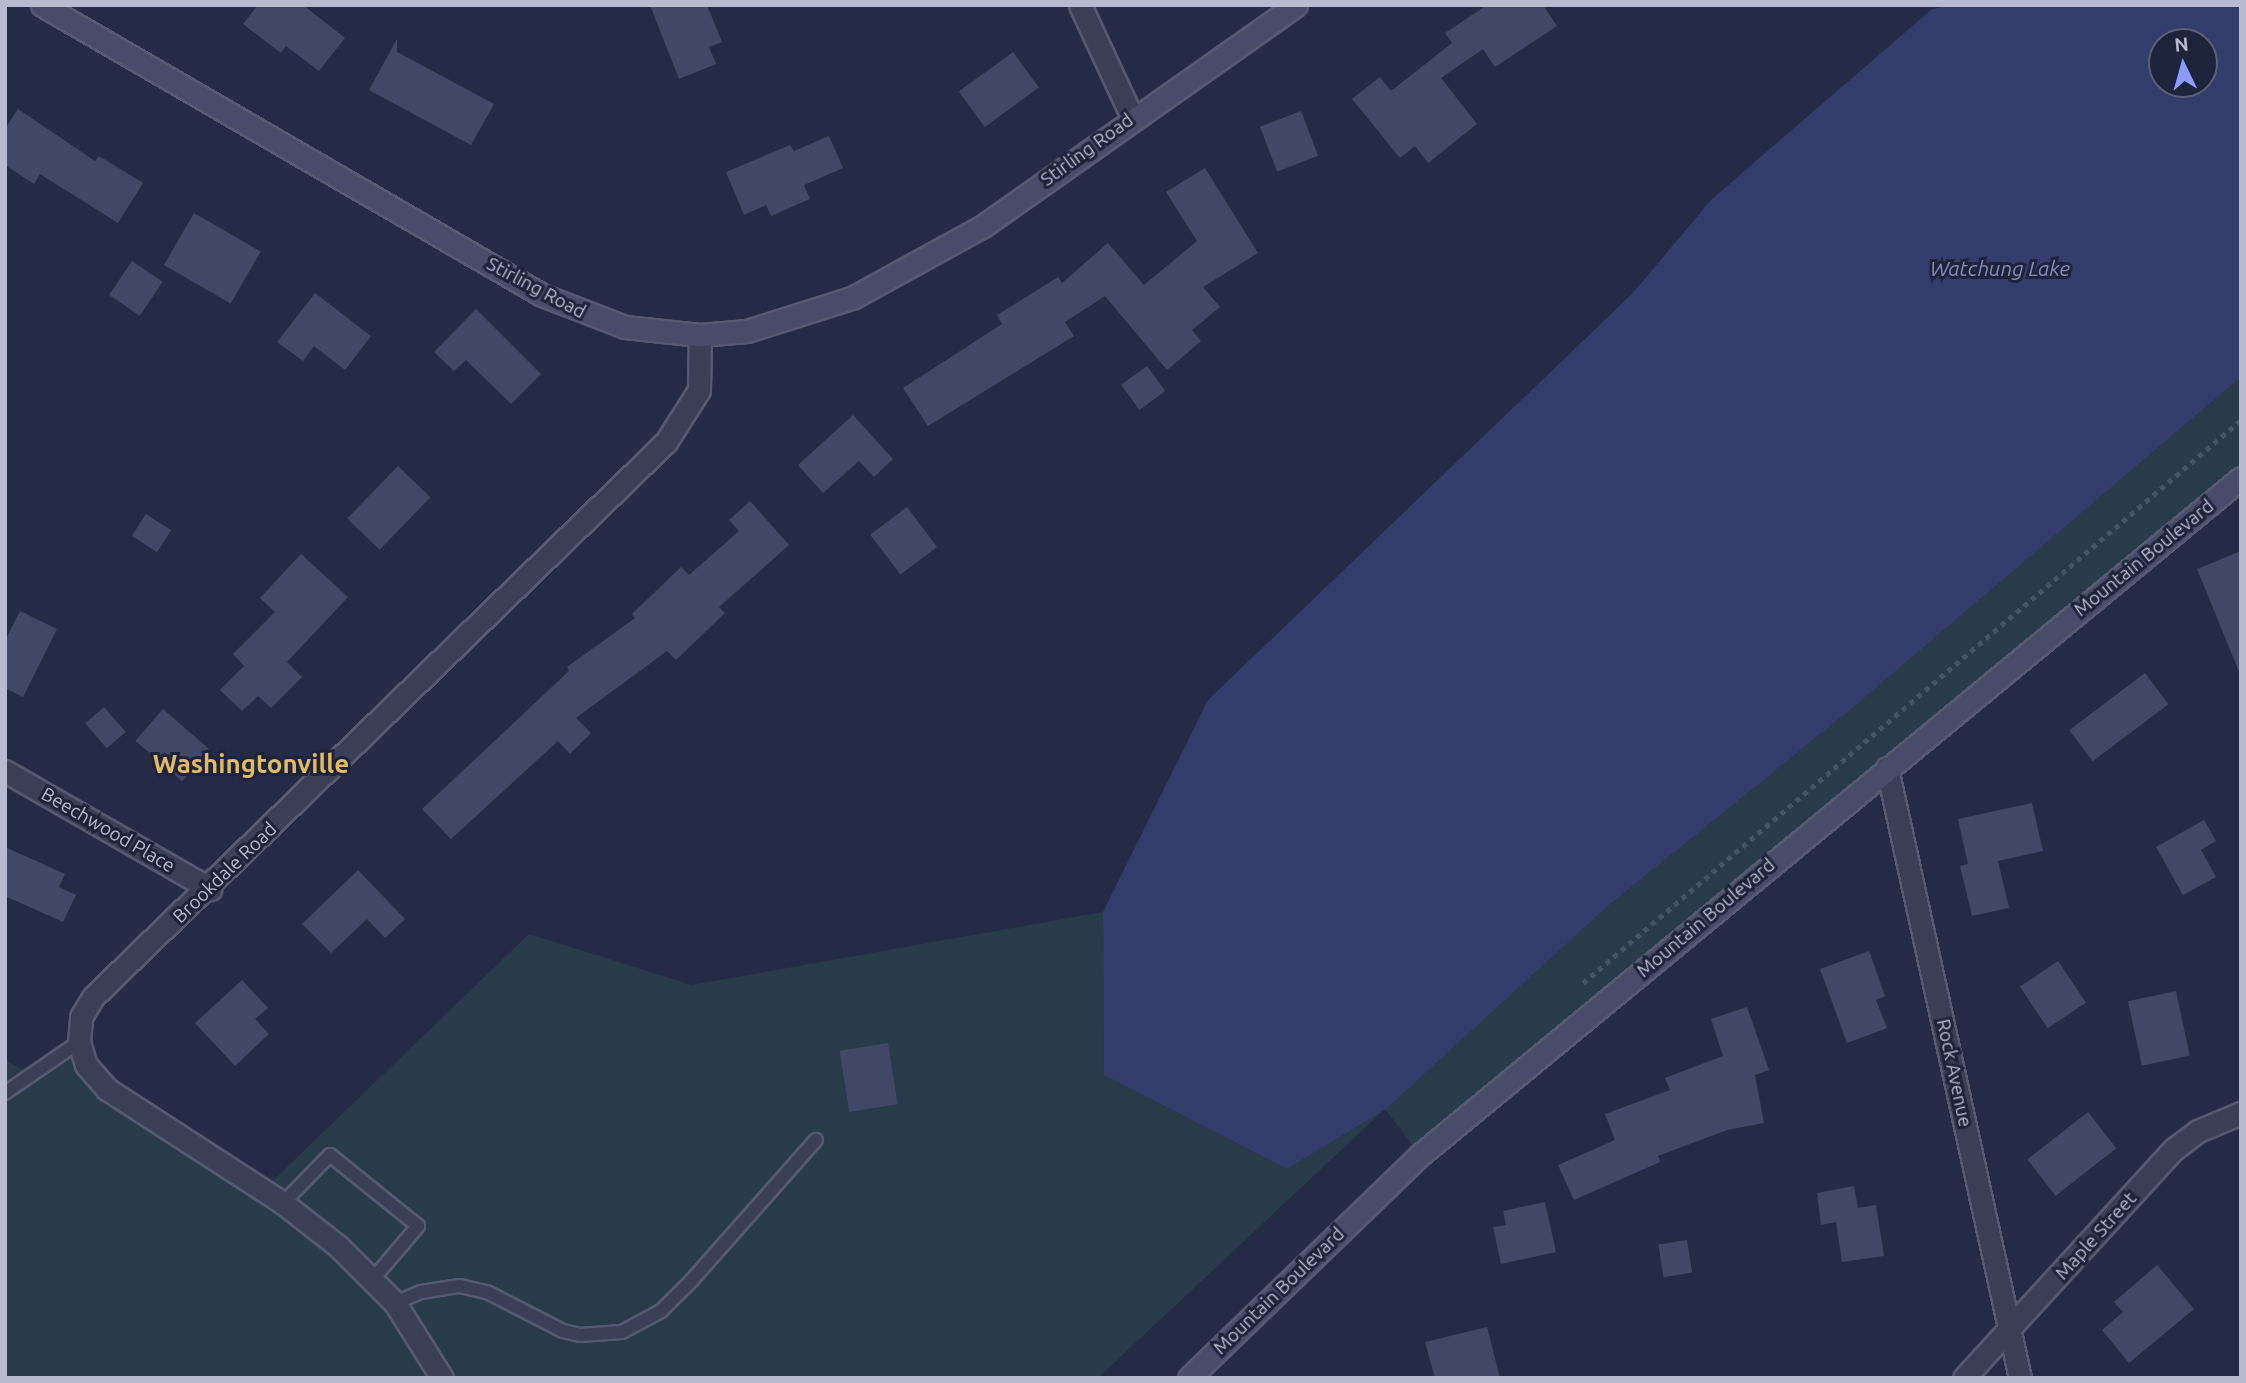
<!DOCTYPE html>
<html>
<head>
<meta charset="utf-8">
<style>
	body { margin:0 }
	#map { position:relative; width:2246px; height:1383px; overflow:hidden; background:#252b47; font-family:Ubuntu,sans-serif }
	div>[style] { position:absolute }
	.green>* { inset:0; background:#273b48 }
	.water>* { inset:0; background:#343c6b }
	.building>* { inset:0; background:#424767; transform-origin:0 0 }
	.path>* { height:4.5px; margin-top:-2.25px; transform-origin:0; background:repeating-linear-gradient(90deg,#435761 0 5px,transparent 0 10px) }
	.roads { filter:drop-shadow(2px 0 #565970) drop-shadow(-2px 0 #565970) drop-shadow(0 2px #565970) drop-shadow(0 -2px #565970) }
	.lane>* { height:12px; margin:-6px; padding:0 6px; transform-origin:6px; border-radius:6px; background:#3a3e56 }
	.street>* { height:21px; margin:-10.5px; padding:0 10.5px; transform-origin:10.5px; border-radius:10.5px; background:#3a3e56 }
	.secondary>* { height:21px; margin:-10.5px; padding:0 10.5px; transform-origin:10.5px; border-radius:10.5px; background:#484b69 }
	span { translate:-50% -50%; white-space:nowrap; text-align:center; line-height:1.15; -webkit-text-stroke:6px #1e233c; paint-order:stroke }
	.street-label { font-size:19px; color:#b8bbcf }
	.water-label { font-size:21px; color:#848dbd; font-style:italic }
	.district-label { font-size:26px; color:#e1ba61; font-weight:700 }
	.frame { position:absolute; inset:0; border:7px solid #b8bbcf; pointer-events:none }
	.north { position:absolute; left:2148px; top:28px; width:70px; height:70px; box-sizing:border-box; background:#1e233c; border:2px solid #5c6077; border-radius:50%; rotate:355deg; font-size:19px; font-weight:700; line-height:28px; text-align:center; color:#b8bbcf }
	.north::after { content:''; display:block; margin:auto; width:24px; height:32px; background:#8d9bff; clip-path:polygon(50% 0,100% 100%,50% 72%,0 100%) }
</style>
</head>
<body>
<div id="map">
	<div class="green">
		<i style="clip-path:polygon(2241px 377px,2241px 478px,1420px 1155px,1385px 1109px,1098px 1378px,5px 1378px,5px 1060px,28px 1072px,69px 1044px,258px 1195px,529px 934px,692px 985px,1103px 912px,1104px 1075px,1287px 1169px,1386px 1109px,1608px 906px,1850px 710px)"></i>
	</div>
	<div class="water">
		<i style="clip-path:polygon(evenodd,1950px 5px,2241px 5px,2241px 377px,1850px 710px,1608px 906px,1386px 1109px,1287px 1169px,1104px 1075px,1103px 912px,1208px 700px,1633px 293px,1711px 200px,1932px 9px,1950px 5px,2162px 42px,2204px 42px,2204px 84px,2162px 84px,2162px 42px)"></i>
	</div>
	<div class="building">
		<i style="clip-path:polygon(258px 5px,303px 5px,345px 38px,319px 71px,286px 46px,281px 53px,243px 24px)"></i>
		<i style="clip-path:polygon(650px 5px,707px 5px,722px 42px,709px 47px,716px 64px,679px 79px)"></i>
		<i style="clip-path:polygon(1487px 5px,1543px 5px,1557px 26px,1495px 67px,1483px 49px,1441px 78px,1477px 124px,1428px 163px,1415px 146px,1400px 158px,1352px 99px,1380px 77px,1391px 91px,1452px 43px,1445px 33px)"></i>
		<i style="clip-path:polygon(397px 39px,397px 52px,494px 104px,471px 145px,369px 90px)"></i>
		<i style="left:1013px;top:52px;width:44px;height:67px;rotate:54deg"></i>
		<i style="clip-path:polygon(18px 109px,95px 161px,99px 156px,143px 183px,118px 223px,40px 174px,34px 184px,5px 165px,5px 129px)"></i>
		<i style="left:1301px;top:111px;width:48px;height:44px;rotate:69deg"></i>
		<i style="clip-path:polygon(829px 136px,843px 168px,804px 185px,810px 199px,771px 216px,766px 205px,744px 215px,726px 172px,790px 145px,794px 151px)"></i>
		<i style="clip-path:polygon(1205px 168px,1258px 253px,1203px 287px,1220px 307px,1192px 330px,1201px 341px,1167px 370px,1105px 296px,1065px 322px,1074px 336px,928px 426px,903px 388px,1002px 324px,997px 315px,1058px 277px,1062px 283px,1108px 243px,1144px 285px,1197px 241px,1166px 192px)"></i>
		<i style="left:194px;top:213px;width:77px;height:60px;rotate:30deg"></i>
		<i style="left:132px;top:261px;width:37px;height:41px;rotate:34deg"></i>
		<i style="clip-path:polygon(315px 293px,371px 336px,345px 370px,314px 346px,303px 361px,277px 342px)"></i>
		<i style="clip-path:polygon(476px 309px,541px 374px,511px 404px,466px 360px,454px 371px,434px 352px)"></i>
		<i style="left:1147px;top:366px;width:31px;height:32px;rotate:54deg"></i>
		<i style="clip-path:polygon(853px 415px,893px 459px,874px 477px,859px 461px,823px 493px,798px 465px)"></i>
		<i style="left:398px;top:466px;width:45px;height:73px;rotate:44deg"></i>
		<i style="clip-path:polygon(750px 501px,789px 545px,719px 607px,725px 613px,676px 660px,667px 651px,576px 718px,591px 733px,570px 754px,558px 741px,451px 839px,422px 809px,569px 671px,567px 667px,635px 618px,632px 614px,681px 567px,689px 575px,739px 531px,729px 520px)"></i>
		<i style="left:907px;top:507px;width:50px;height:46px;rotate:53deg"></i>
		<i style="left:146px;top:514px;width:30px;height:26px;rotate:33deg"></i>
		<i style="clip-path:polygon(2241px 551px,2241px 674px,2240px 674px,2197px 569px)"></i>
		<i style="clip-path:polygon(301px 554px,348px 597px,287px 662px,302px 677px,271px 708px,258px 696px,242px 711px,220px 690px,244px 666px,233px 654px,275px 612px,260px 598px)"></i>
		<i style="clip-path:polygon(20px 611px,57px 629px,23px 697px,5px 688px,5px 641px)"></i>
		<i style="left:2145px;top:673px;width:39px;height:95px;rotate:53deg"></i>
		<i style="left:104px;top:707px;width:33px;height:25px;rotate:49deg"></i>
		<i style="left:163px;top:709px;width:62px;height:42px;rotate:41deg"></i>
		<i style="clip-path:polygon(2032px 803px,2043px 851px,1998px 861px,2009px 908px,1972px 916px,1960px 866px,1968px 864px,1958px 819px)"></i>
		<i style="clip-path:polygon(2204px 820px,2216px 841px,2201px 850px,2216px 877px,2183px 895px,2156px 847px)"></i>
		<i style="clip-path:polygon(5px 847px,65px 874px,59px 887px,76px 895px,63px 922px,5px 896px)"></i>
		<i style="clip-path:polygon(358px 870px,405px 919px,385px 938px,367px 919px,331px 953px,302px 924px)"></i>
		<i style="clip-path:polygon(1869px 951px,1885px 996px,1876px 1000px,1887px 1028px,1847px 1043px,1820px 969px)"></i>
		<i style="left:2058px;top:961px;width:50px;height:46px;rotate:56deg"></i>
		<i style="clip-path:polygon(242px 980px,268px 1008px,255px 1019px,269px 1034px,235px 1066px,195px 1023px)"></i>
		<i style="left:2176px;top:991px;width:66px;height:49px;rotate:78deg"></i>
		<i style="clip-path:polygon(1747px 1007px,1769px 1070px,1755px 1075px,1764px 1123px,1727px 1130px,1658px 1156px,1660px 1162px,1574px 1200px,1558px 1165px,1615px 1140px,1605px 1114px,1670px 1090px,1665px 1078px,1723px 1056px,1711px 1019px)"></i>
		<i style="left:888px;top:1043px;width:62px;height:49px;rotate:81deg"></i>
		<i style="left:2088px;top:1112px;width:46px;height:77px;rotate:52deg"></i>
		<i style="clip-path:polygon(1854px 1186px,1858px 1208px,1876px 1205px,1884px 1256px,1842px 1262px,1836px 1222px,1821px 1225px,1817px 1193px)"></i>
		<i style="clip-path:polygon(1545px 1202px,1556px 1252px,1501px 1264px,1493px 1227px,1506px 1225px,1503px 1211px)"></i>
		<i style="left:1687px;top:1240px;width:33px;height:29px;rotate:81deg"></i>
		<i style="clip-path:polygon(2157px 1265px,2194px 1309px,2129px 1363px,2102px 1330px,2123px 1312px,2114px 1302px)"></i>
		<i style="clip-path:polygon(1487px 1327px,1500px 1378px,1435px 1378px,1425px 1342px)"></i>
	</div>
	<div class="path">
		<i style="left:1583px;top:983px;width:866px;rotate:-40.55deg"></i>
	</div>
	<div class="roads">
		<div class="lane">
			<i style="left:5px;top:1093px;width:90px;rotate:-34.6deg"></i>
			<i style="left:283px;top:1203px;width:67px;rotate:-45.6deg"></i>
			<i style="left:330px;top:1155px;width:113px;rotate:38.9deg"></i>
			<i style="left:418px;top:1226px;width:71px;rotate:130.4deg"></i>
			<i style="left:395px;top:1303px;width:28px;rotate:-23deg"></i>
			<i style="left:421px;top:1292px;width:39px;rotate:-9deg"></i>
			<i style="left:460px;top:1286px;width:28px;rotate:13deg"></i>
			<i style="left:487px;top:1292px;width:85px;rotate:27.2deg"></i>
			<i style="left:563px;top:1331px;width:17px;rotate:13deg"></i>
			<i style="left:580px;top:1335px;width:42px;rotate:-4.1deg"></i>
			<i style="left:622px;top:1332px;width:44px;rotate:-28.3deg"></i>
			<i style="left:661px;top:1311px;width:44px;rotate:-45deg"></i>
			<i style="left:692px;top:1280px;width:187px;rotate:-48.5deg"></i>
		</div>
		<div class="street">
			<i style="left:1080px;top:5px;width:123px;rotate:65.1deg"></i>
			<i style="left:1887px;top:768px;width:624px;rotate:77.7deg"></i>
			<i style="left:5px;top:771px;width:237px;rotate:29.9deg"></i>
			<i style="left:442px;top:1378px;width:89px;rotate:-122.1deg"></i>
			<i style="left:395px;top:1303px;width:81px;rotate:-135deg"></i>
			<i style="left:338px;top:1246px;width:70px;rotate:-142deg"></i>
			<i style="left:283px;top:1203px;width:210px;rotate:-147.1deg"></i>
			<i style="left:107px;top:1089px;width:32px;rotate:-131deg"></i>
			<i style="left:86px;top:1065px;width:24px;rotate:-107deg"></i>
			<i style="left:79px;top:1042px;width:25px;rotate:-85deg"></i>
			<i style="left:81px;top:1017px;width:23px;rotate:-59deg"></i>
			<i style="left:93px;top:997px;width:798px;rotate:-44.09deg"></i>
			<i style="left:666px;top:442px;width:62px;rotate:-57.6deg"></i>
			<i style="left:699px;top:390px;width:55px;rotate:-89deg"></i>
			<i style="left:1964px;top:1378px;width:311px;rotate:-47.5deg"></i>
			<i style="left:2174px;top:1149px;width:30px;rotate:-37deg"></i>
			<i style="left:2198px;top:1131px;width:47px;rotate:-22.7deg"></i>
		</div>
		<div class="secondary">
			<i style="left:42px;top:5px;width:578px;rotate:30.11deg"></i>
			<i style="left:542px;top:295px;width:89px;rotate:21.1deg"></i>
			<i style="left:625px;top:327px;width:75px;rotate:6.1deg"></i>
			<i style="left:700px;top:335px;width:47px;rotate:-4.9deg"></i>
			<i style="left:747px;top:331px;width:112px;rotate:-17.6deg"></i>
			<i style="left:854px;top:297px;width:147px;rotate:-28.8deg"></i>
			<i style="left:983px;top:226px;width:383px;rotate:-35.2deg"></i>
			<i style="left:1189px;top:1378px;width:321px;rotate:-44deg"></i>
			<i style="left:1420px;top:1155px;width:1064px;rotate:-39.51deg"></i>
		</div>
	</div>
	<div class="street-label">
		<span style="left:1087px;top:150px;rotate:-36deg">Stirling Road</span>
		<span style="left:536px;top:288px;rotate:28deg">Stirling Road</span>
		<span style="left:2144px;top:558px;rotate:-39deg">Mountain Boulevard</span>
		<span style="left:108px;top:830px;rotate:30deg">Beechwood Place</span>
		<span style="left:225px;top:873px;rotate:-44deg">Brookdale Road</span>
		<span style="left:1706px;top:918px;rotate:-40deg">Mountain Boulevard</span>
		<span style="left:1954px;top:1073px;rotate:78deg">Rock Avenue</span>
		<span style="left:2096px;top:1236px;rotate:-48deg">Maple Street</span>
		<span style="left:1279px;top:1291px;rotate:-44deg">Mountain Boulevard</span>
	</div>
	<div class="water-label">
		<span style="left:2000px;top:268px">Watchung Lake</span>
	</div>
	<div class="district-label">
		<span style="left:251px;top:764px">Washingtonville</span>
	</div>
	<div class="frame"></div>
	<div class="north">N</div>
</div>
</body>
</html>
